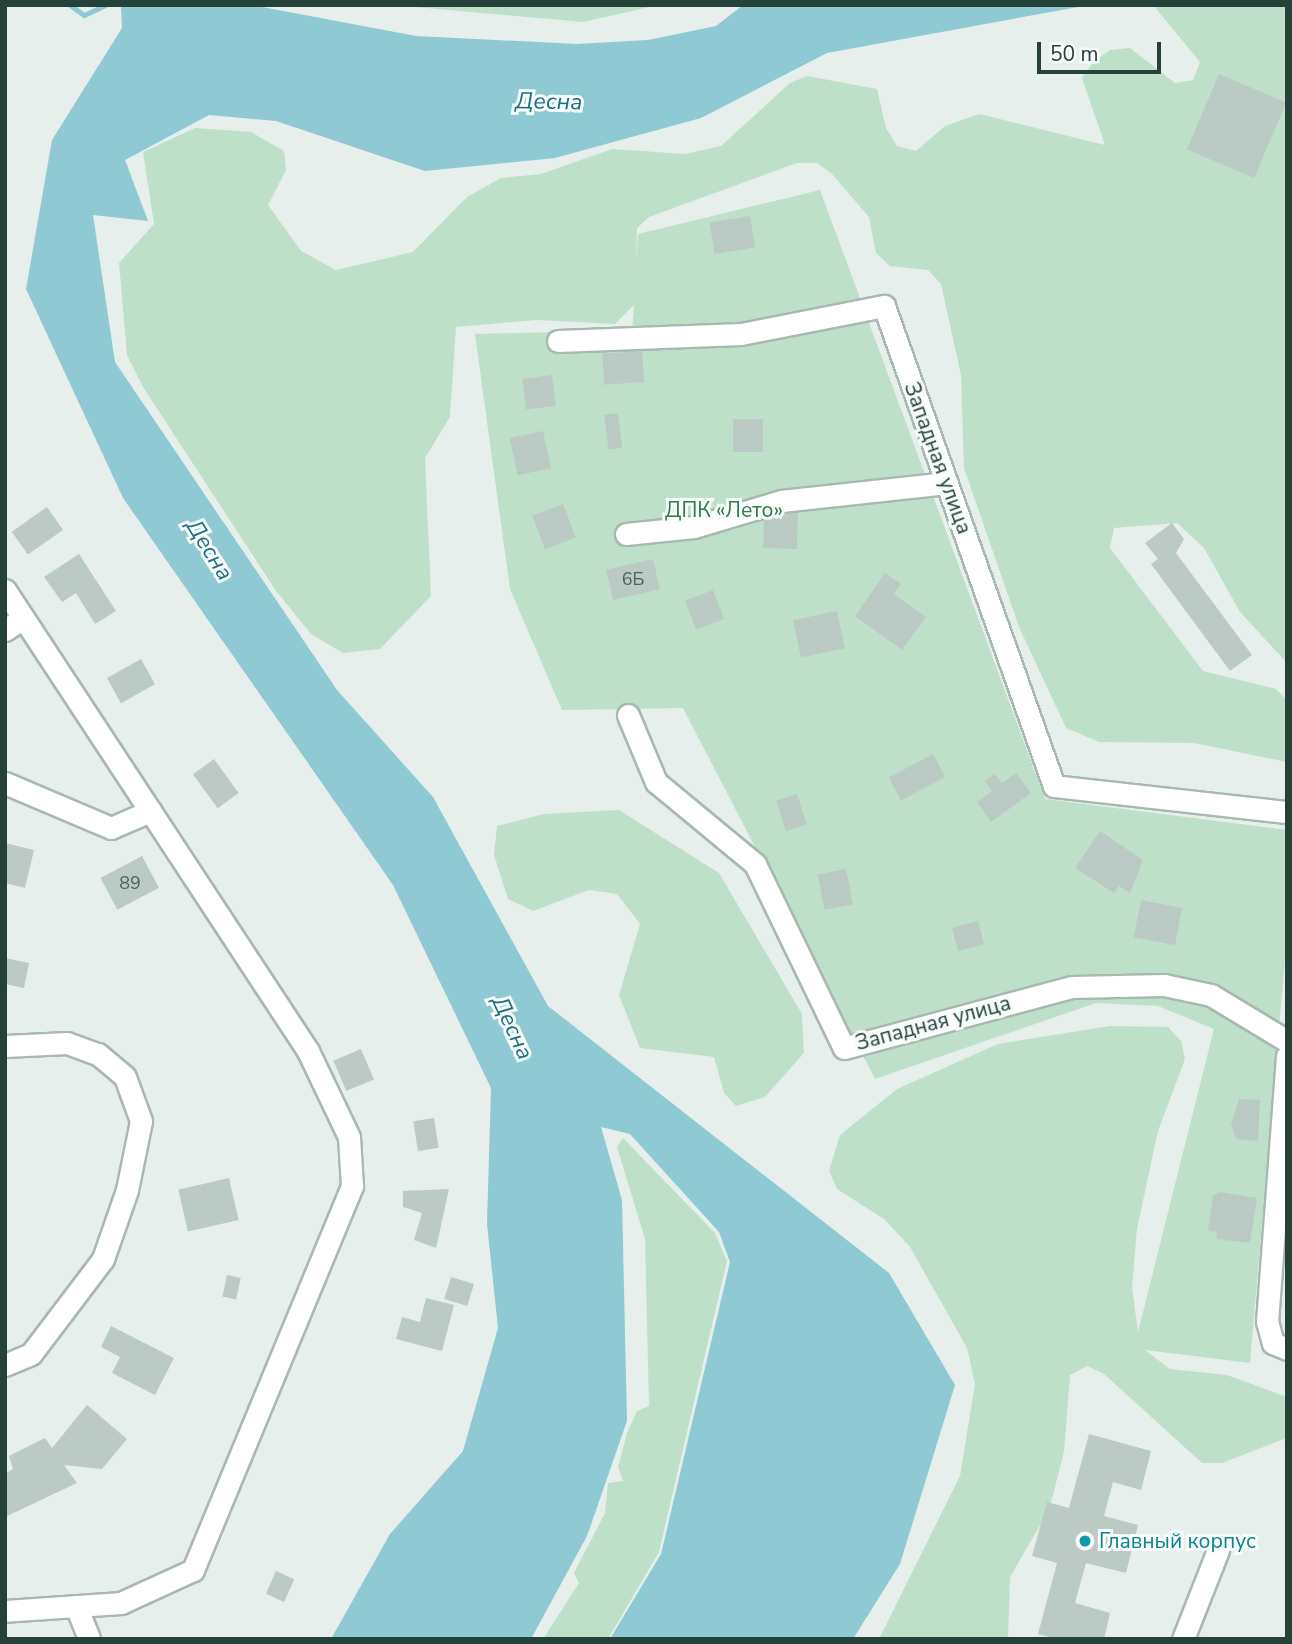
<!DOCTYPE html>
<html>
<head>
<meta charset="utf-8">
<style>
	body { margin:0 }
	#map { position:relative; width:1292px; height:1644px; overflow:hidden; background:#e6efeb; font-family:"Nunito Sans",sans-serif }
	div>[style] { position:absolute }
	.green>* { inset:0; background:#bfe0c8 }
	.water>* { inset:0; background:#8ec9d4 }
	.stream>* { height:5px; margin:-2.5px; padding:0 2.5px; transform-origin:2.5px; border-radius:2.5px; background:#8ec9d4 }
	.building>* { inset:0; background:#bbcac4; transform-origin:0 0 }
	.roads { filter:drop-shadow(2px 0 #a8b8b2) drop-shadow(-2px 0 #a8b8b2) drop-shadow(0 2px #a8b8b2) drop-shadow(0 -2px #a8b8b2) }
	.minor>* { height:21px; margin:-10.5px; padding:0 10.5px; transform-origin:10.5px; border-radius:10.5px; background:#fff }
	.dots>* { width:19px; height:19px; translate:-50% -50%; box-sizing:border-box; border:4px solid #f7fbf9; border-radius:50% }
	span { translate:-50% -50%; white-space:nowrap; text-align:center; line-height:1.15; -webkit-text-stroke:6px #f7fbf9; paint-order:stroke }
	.number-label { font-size:18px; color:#4a645c }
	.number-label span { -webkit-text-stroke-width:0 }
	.street-label { font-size:21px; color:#24423a }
	.park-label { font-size:21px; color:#2d7a4b }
	.culture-label { font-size:21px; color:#0d838f }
	.left { translate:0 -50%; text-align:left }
	.water-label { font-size:23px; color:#1c6f80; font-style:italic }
	.frame { position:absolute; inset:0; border:7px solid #24423a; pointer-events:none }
	.scale { position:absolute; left:1037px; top:42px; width:124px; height:32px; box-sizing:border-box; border:4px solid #24423a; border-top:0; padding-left:9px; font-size:21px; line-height:24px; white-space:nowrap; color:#24423a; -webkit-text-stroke:5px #f7fbf9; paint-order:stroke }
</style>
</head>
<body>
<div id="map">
	<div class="green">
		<i style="clip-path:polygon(393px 5px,658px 5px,583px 22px)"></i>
		<i style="clip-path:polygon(1153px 5px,1287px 5px,1287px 663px,1240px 612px,1204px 548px,1177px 523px,1114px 528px,1110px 548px,1203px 671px,1276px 689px,1287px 700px,1287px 762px,1194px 743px,1099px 742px,1066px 728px,1019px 627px,964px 468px,961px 375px,941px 284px,928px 270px,890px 266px,876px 253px,869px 217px,832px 174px,817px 163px,797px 163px,649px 217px,637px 228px,636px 262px,638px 234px,820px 190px,1045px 799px,1287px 830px,1287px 936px,1250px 1363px,1145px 1350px,1170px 1369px,1227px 1375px,1287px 1397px,1287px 1438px,1222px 1463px,1202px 1463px,1104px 1374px,1087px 1366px,1070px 1375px,1064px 1452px,1049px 1510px,1010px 1577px,1008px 1639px,879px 1639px,960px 1476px,975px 1384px,967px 1348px,910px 1247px,884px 1219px,837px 1189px,829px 1171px,840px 1135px,897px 1089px,998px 1044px,1110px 1026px,1168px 1027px,1181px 1041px,1185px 1059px,1158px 1131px,1137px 1229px,1132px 1287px,1138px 1332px,1214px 1029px,1158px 1006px,1096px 1003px,875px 1079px,683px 708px,562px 710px,510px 589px,475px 334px,632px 330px,634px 305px,615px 324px,537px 320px,456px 327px,450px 417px,425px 458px,431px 596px,380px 649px,343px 653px,311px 634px,276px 591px,143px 387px,127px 355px,119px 263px,154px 224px,143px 152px,195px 128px,251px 132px,284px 151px,286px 170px,268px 205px,301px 251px,336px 270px,413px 252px,467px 197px,501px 178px,541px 174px,612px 149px,685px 154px,721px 146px,790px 83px,807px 76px,877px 89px,886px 128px,897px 146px,916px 151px,945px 126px,979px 114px,1105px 145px,1082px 78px,1093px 62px,1110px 50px,1130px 48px,1175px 83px,1193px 80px,1200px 62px)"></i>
		<i style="clip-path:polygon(619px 810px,719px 873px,802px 1014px,804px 1053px,765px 1097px,736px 1106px,724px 1093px,714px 1057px,640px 1048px,619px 995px,640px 924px,617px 894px,589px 890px,533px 911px,508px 899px,494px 855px,497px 826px,544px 814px)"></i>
		<i style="clip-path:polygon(623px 1138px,715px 1233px,727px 1261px,659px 1552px,608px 1639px,543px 1639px,579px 1583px,574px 1573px,605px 1513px,608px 1483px,623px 1481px,618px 1467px,627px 1433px,637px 1411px,649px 1406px,645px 1239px,617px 1147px)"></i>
	</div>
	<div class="water">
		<i style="clip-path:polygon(121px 5px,252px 5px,416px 36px,577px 44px,648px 40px,716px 26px,743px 5px,1089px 5px,827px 53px,701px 118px,555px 158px,425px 171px,276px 121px,209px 115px,125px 160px,148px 221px,93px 215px,115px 362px,337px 690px,433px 797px,548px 1006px,889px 1273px,955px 1385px,900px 1564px,853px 1639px,610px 1639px,661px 1554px,730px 1262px,719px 1232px,630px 1134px,601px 1127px,622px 1200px,627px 1421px,587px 1536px,531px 1639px,331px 1639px,390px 1534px,463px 1451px,498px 1328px,487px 1224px,491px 1088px,393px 885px,123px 498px,26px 289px,52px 140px,122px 28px)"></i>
	</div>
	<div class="stream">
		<i style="left:70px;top:5px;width:17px;rotate:36deg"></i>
		<i style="left:84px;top:15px;width:23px;rotate:-25deg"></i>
	</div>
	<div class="building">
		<i style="left:1219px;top:74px;width:73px;height:82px;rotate:23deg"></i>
		<i style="left:750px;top:216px;width:32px;height:41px;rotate:81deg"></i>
		<i style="left:642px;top:351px;width:31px;height:40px;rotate:86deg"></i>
		<i style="left:552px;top:375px;width:31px;height:30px;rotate:83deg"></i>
		<i style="left:618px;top:413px;width:35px;height:14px;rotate:83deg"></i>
		<i style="left:733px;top:419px;width:30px;height:33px"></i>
		<i style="left:543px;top:431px;width:38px;height:34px;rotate:78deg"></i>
		<i style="left:563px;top:504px;width:36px;height:33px;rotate:69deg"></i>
		<i style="left:47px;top:507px;width:28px;height:43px;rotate:55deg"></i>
		<i style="clip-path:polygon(798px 512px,797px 549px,763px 548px,764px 520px)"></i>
		<i style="clip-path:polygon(1172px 523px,1184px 539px,1176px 553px,1252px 655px,1230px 671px,1151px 564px,1158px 559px,1145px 543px)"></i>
		<i style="clip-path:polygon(79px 554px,116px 611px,95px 624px,76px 593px,62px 602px,44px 577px)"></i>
		<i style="left:653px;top:559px;width:31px;height:48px;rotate:77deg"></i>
		<i style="clip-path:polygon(885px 573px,901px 584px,894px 594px,926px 617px,902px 650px,855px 616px)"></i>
		<i style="left:713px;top:590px;width:31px;height:30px;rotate:69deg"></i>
		<i style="left:837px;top:611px;width:38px;height:45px;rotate:78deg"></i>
		<i style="left:141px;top:659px;width:29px;height:39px;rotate:61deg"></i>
		<i style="left:933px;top:754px;width:26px;height:50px;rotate:62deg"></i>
		<i style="left:214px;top:759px;width:42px;height:26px;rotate:54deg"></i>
		<i style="clip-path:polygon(1016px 773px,1031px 793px,991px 822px,977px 802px,992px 791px,985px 781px,995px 774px,1002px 783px)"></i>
		<i style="left:797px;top:794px;width:32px;height:22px;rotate:72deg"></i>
		<i style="clip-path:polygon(1100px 831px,1143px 860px,1130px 893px,1119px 886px,1114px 893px,1075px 868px)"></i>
		<i style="clip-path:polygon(5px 843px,34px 850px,25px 888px,5px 883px)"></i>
		<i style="left:142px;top:856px;width:36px;height:47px;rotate:62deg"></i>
		<i style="left:846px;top:869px;width:36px;height:29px;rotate:79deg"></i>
		<i style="left:1141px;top:900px;width:42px;height:38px;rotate:11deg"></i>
		<i style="left:978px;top:921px;width:24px;height:27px;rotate:75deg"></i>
		<i style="clip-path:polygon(5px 958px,29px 963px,24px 988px,5px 984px)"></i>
		<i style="left:361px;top:1049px;width:33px;height:30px;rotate:67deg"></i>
		<i style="clip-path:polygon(1239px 1099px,1260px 1100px,1258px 1141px,1236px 1139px,1231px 1124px)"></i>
		<i style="left:434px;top:1118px;width:30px;height:21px;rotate:81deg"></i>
		<i style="left:229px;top:1178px;width:43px;height:52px;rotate:77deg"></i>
		<i style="clip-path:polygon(449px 1189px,436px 1248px,414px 1240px,422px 1213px,403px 1207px,403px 1191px)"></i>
		<i style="clip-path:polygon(1220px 1192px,1257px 1198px,1250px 1243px,1216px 1239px,1217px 1232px,1208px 1231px,1213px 1195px)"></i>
		<i style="left:227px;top:1275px;width:14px;height:22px;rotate:12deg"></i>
		<i style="left:451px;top:1277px;width:24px;height:23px;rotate:17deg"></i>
		<i style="clip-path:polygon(426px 1298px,454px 1305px,442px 1351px,396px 1339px,402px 1317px,420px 1322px)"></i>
		<i style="clip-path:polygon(111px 1326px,174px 1358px,155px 1395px,112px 1373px,120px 1357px,101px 1347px)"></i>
		<i style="clip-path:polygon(87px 1405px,127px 1439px,102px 1469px,64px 1465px,77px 1483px,5px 1517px,5px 1474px,13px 1469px,9px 1456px,45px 1438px,52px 1448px)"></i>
		<i style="clip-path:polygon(1089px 1434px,1151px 1451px,1141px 1490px,1113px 1482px,1104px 1516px,1138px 1525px,1126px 1573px,1086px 1563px,1075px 1603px,1110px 1613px,1104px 1639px,1058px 1639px,1038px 1634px,1057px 1563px,1032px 1556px,1047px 1502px,1069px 1508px)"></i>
		<i style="left:276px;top:1571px;width:20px;height:25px;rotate:24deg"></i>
	</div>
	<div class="roads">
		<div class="minor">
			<i style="left:558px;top:341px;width:183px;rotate:-2.2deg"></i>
			<i style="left:741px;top:334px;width:146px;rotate:-11.1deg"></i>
			<i style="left:884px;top:306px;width:509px;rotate:70.5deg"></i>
			<i style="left:1054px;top:786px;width:234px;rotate:6.4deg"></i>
			<i style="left:626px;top:534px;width:68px;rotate:-5.9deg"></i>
			<i style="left:694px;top:527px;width:91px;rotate:-16.6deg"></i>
			<i style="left:781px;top:501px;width:167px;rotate:-6.2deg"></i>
			<i style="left:5px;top:590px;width:552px;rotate:56.68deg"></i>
			<i style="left:308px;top:1051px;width:95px;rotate:64.5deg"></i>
			<i style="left:349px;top:1137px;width:49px;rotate:86.5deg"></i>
			<i style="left:352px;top:1186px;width:416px;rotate:112.5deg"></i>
			<i style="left:193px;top:1570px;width:79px;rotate:155.4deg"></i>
			<i style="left:121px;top:1603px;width:116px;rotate:176.1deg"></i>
			<i style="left:5px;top:630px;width:22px;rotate:-34deg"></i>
			<i style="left:628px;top:715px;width:73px;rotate:67.3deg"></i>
			<i style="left:656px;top:782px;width:129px;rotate:39.6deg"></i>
			<i style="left:755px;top:864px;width:204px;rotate:64.2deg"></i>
			<i style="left:844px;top:1048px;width:236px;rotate:-15deg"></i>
			<i style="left:1072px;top:987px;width:92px;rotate:-1.2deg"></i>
			<i style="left:1164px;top:985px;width:48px;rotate:12deg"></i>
			<i style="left:1211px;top:995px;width:89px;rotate:31.2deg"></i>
			<i style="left:5px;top:783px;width:115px;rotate:23deg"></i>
			<i style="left:111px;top:828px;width:43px;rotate:-23.6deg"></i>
			<i style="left:5px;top:1046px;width:62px;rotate:-2.8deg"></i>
			<i style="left:67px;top:1043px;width:33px;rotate:20deg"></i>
			<i style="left:98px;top:1054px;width:35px;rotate:40deg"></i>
			<i style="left:125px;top:1077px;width:47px;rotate:70deg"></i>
			<i style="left:141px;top:1121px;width:70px;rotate:101.5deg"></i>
			<i style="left:127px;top:1190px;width:73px;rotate:109.2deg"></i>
			<i style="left:103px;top:1259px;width:119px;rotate:127.2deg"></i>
			<i style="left:31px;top:1354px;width:28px;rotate:157deg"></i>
			<i style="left:1287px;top:1056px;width:266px;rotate:94.3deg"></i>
			<i style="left:1267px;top:1321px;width:23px;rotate:75deg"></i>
			<i style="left:1273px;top:1343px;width:15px;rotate:23deg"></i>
			<i style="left:76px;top:1606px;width:35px;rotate:68deg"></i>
			<i style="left:1183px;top:1639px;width:96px;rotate:-68.5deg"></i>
		</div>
	</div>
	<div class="dots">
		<i style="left:1085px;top:1541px;background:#0f9aa8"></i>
	</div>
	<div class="number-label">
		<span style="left:633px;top:579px">6Б</span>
		<span style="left:130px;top:883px">89</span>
	</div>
	<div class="street-label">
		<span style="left:938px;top:458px;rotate:70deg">Западная улица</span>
		<span style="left:933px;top:1023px;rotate:-15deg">Западная улица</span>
	</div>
	<div class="park-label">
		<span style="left:724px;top:510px">ДПК «Лето»</span>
	</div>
	<div class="culture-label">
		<span class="left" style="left:1099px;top:1541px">Главный корпус</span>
	</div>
	<div class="water-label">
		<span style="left:549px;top:102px;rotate:1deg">Десна</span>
		<span style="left:209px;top:550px;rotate:58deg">Десна</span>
		<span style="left:512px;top:1028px;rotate:65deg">Десна</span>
	</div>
	<div class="frame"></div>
	<div class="scale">50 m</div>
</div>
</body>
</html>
